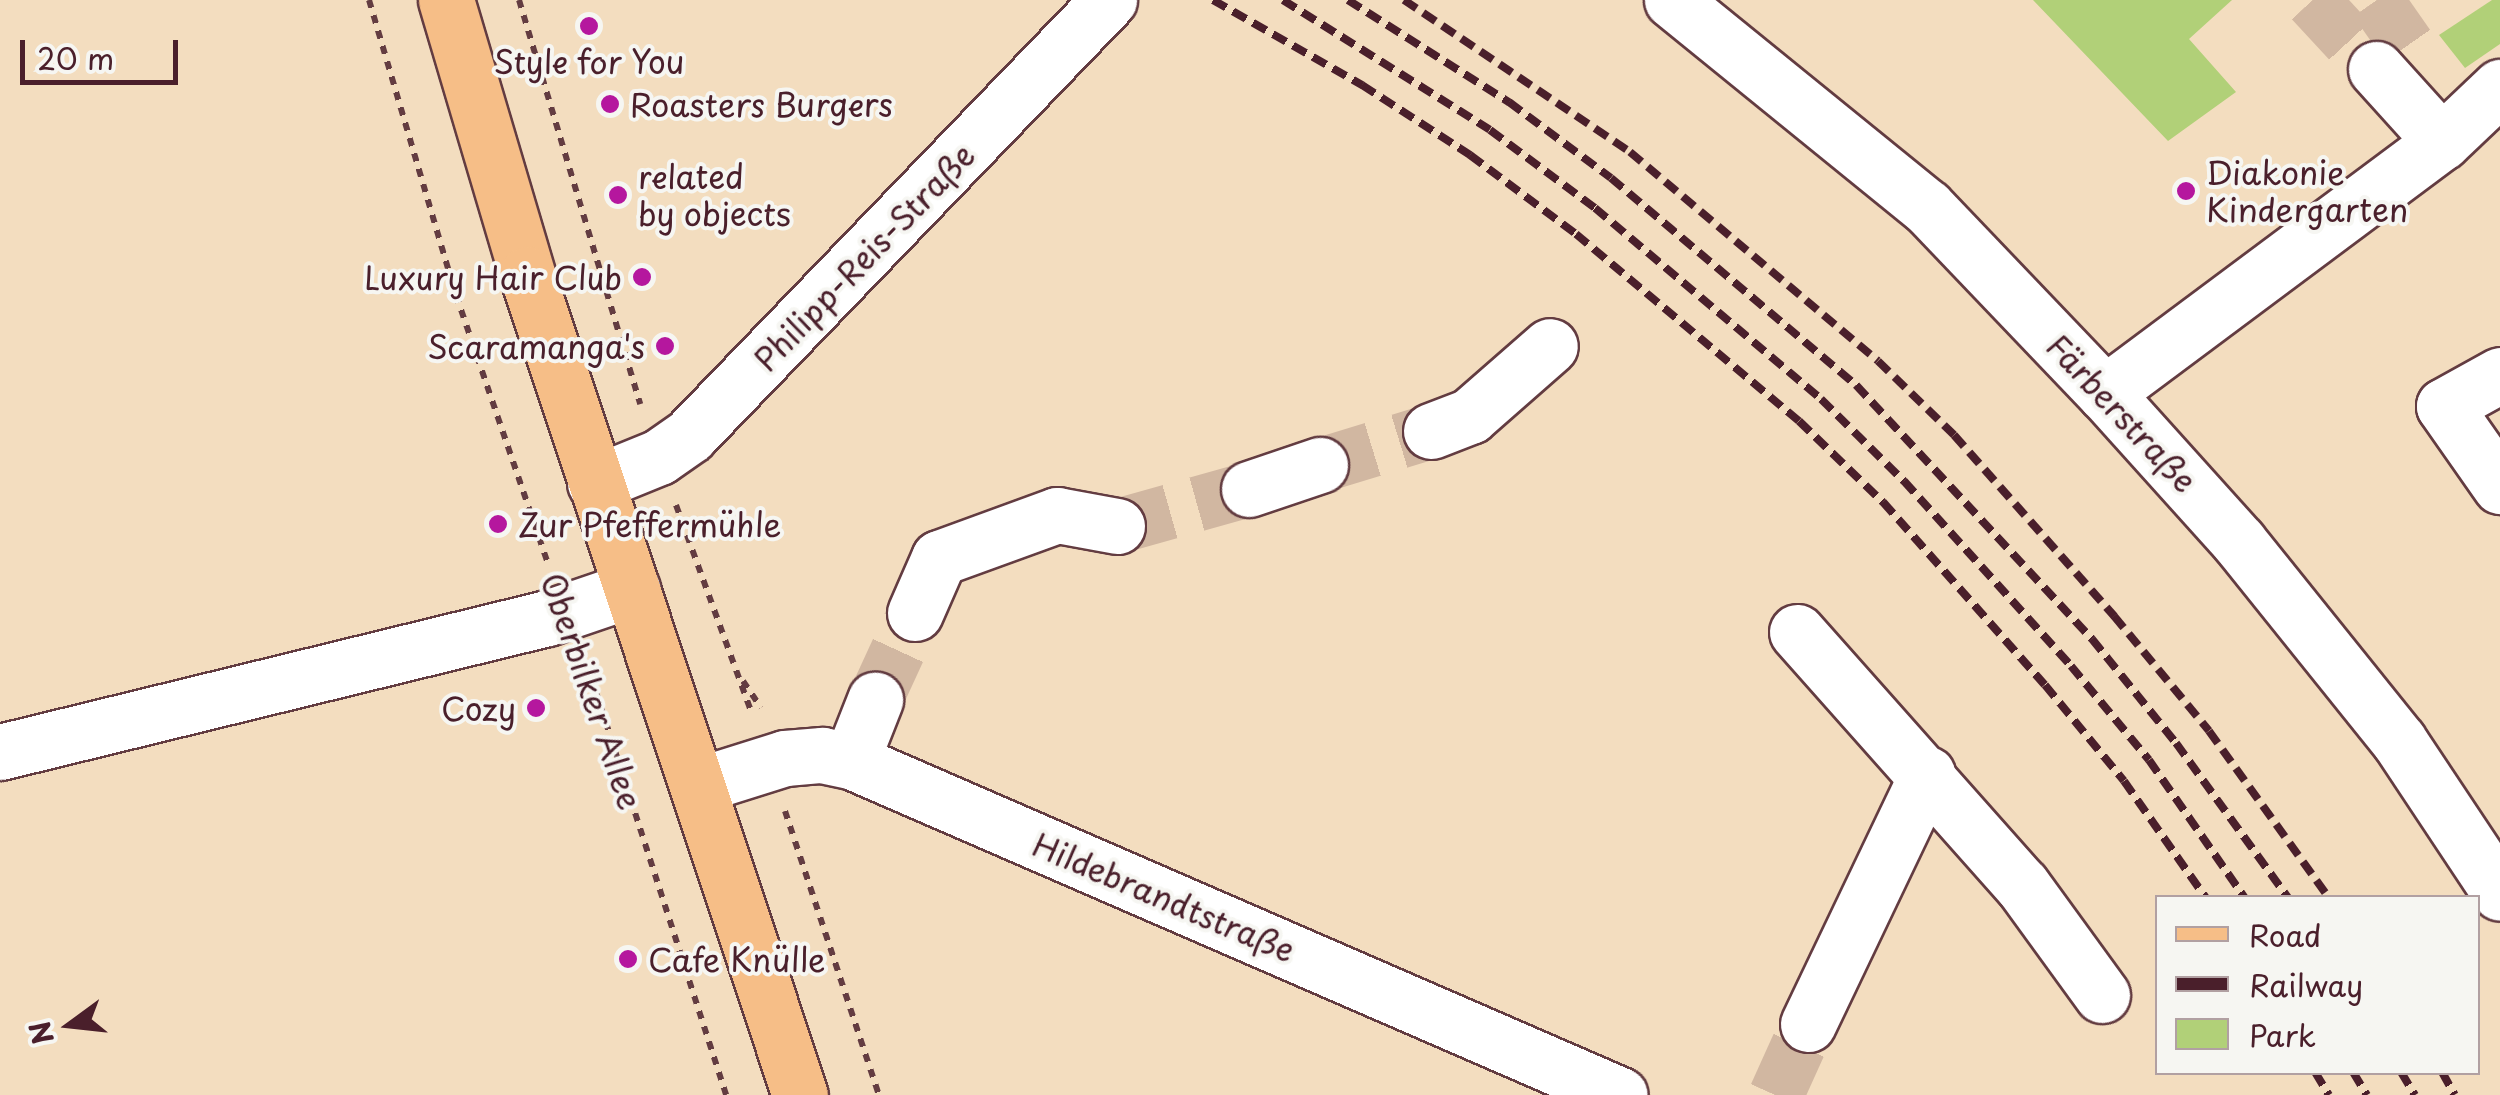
<!DOCTYPE html>
<html>
<head>
<meta charset="utf-8">
<style>
	body { margin:0 }
	#map { position:relative; width:2500px; height:1095px; overflow:hidden; background:#f3ddbf; font-family:"Playpen Sans",sans-serif }
	div>[style] { position:absolute }
	.green>* { inset:0; background:#b1d078 }
	.minor-tunnel>* { height:55px; margin-top:-27.5px; transform-origin:0; background:repeating-linear-gradient(90deg,#d1b7a1 0 55px,transparent 0 83px) }
	.path>* { height:6px; margin-top:-3px; transform-origin:0; background:repeating-linear-gradient(90deg,#633c41 0 8px,transparent 0 16px) }
	.roads { filter:drop-shadow(2px 0 #633c41) drop-shadow(-2px 0 #633c41) drop-shadow(0 2px #633c41) drop-shadow(0 -2px #633c41) }
	.minor>* { height:55px; margin:-27.5px; padding:0 27.5px; transform-origin:27.5px; border-radius:27.5px; background:#fff }
	.major>* { height:55px; margin:-27.5px; padding:0 27.5px; transform-origin:27.5px; border-radius:27.5px; background:#f6be87 }
	.rail>* { height:8px; margin-top:-4px; transform-origin:0; background:repeating-linear-gradient(90deg,#4a1f2b 0 15px,transparent 0 23px) }
	.dots>* { width:28px; height:28px; translate:-50% -50%; box-sizing:border-box; border:5px solid #f6f6f2; border-radius:50% }
	span { translate:-50% -50%; white-space:nowrap; text-align:center; line-height:1.15; -webkit-text-stroke:8px #f6f6f2; paint-order:stroke }
	.poi-label { font-size:32px; color:#4a1f2b }
	.left { translate:0 -50%; text-align:left }
	.right { translate:-100% -50%; text-align:right }
	.street-label { font-size:32px; color:#4a1f2b }
	.legend { position:absolute; left:2155px; top:895px; width:325px; height:180px; box-sizing:border-box; background:#f6f6f2; border:2px solid #b1a0a2; margin:0; padding:12px 18px; list-style:none; font-size:30px; color:#4a1f2b }
	.legend li { display:flex; align-items:center; gap:20px; height:50px }
	.legend b { width:50px; border:2px solid #b1a0a2 }
	.north { position:absolute; left:20px; top:975px; width:100px; height:100px; -webkit-text-stroke:8px #f6f6f2; paint-order:stroke; rotate:255deg; font-size:28px; font-weight:700; line-height:40px; text-align:center; color:#4a1f2b }
	.north::after { content:''; display:block; margin:auto; width:35px; height:45px; background:#4a1f2b; clip-path:polygon(50% 0,100% 100%,50% 72%,0 100%) }
	.scale { position:absolute; left:20px; top:40px; width:158px; height:45px; box-sizing:border-box; border:5px solid #4a1f2b; border-top:0; padding-left:12px; font-size:30px; line-height:35px; white-space:nowrap; color:#4a1f2b; -webkit-text-stroke:8px #f6f6f2; paint-order:stroke }
</style>
</head>
<body>
<div id="map">
	<div class="green">
		<i style="clip-path:polygon(2033px 0,2232px 0,2189px 39px,2236px 92px,2168px 141px)"></i>
		<i style="clip-path:polygon(2492px 0,2500px 0,2500px 44px,2465px 68px,2439px 35px)"></i>
	</div>
	<div class="minor-tunnel">
		<i style="left:2312px;top:0;width:94px;rotate:47.2deg"></i>
		<i style="left:2376px;top:0;width:61px;rotate:55deg"></i>
		<i style="left:1320px;top:465px;width:116px;rotate:-17deg"></i>
		<i style="left:1117px;top:526px;width:137px;rotate:-15.7deg"></i>
		<i style="left:875px;top:700px;width:96px;rotate:-65.3deg"></i>
		<i style="left:1776px;top:1095px;width:78px;rotate:-65.7deg"></i>
	</div>
	<div class="path">
		<i style="left:369px;top:0;width:308px;rotate:73.6deg"></i>
		<i style="left:456px;top:295px;width:281px;rotate:71.1deg"></i>
		<i style="left:519px;top:0;width:422px;rotate:73.3deg"></i>
		<i style="left:676px;top:505px;width:222px;rotate:70deg"></i>
		<i style="left:586px;top:661px;width:456px;rotate:72.1deg"></i>
		<i style="left:743px;top:681px;width:32px;rotate:56deg"></i>
		<i style="left:785px;top:811px;width:299px;rotate:71.7deg"></i>
	</div>
	<div class="roads">
		<div class="minor">
			<i style="left:1672px;top:0;width:328px;rotate:39.1deg"></i>
			<i style="left:1927px;top:207px;width:257px;rotate:46.3deg"></i>
			<i style="left:2105px;top:393px;width:200px;rotate:48deg"></i>
			<i style="left:2239px;top:542px;width:255px;rotate:51.2deg"></i>
			<i style="left:2399px;top:741px;width:182px;rotate:56.4deg"></i>
			<i style="left:2376px;top:69px;width:98px;rotate:47.9deg"></i>
			<i style="left:2500px;top:375px;width:64px;rotate:151deg"></i>
			<i style="left:2444px;top:406px;width:98px;rotate:55deg"></i>
			<i style="left:2105px;top:393px;width:420px;rotate:-36.7deg"></i>
			<i style="left:2442px;top:142px;width:80px;rotate:-43.5deg"></i>
			<i style="left:1431px;top:431px;width:42px;rotate:-21deg"></i>
			<i style="left:1470px;top:416px;width:106px;rotate:-41.2deg"></i>
			<i style="left:595px;top:483px;width:69px;rotate:-22.1deg"></i>
			<i style="left:659px;top:457px;width:38px;rotate:-35deg"></i>
			<i style="left:690px;top:435px;width:604px;rotate:-46.07deg"></i>
			<i style="left:1249px;top:489px;width:75px;rotate:-18.7deg"></i>
			<i style="left:915px;top:613px;width:60px;rotate:-66.4deg"></i>
			<i style="left:939px;top:558px;width:126px;rotate:-20deg"></i>
			<i style="left:1057px;top:515px;width:61px;rotate:10.4deg"></i>
			<i style="left:1797px;top:632px;width:339px;rotate:48.4deg"></i>
			<i style="left:2022px;top:885px;width:136px;rotate:54deg"></i>
			<i style="left:0;top:752px;width:563px;rotate:-13.76deg"></i>
			<i style="left:547px;top:618px;width:90px;rotate:-18.8deg"></i>
			<i style="left:851px;top:761px;width:66px;rotate:-68.5deg"></i>
			<i style="left:699px;top:785px;width:90px;rotate:-17.4deg"></i>
			<i style="left:785px;top:758px;width:37px;rotate:-5deg"></i>
			<i style="left:822px;top:755px;width:30px;rotate:12deg"></i>
			<i style="left:851px;top:761px;width:838px;rotate:23.48deg"></i>
			<i style="left:1808px;top:1024px;width:277px;rotate:-64.5deg"></i>
		</div>
		<div class="major">
			<i style="left:446px;top:0;width:286px;rotate:73.5deg"></i>
			<i style="left:527px;top:274px;width:865px;rotate:71.61deg"></i>
		</div>
	</div>
	<div class="rail">
		<i style="left:1213px;top:0;width:172px;rotate:29.7deg"></i>
		<i style="left:1362px;top:85px;width:129px;rotate:32.9deg"></i>
		<i style="left:1470px;top:155px;width:132px;rotate:36.7deg"></i>
		<i style="left:1576px;top:234px;width:291px;rotate:40deg"></i>
		<i style="left:1799px;top:421px;width:117px;rotate:44deg"></i>
		<i style="left:1883px;top:502px;width:244px;rotate:48.5deg"></i>
		<i style="left:2045px;top:685px;width:124px;rotate:50.5deg"></i>
		<i style="left:2124px;top:781px;width:143px;rotate:55deg"></i>
		<i style="left:1283px;top:0;width:244px;rotate:32.1deg"></i>
		<i style="left:1490px;top:130px;width:131px;rotate:36.6deg"></i>
		<i style="left:1595px;top:208px;width:296px;rotate:40.2deg"></i>
		<i style="left:1821px;top:399px;width:117px;rotate:44.7deg"></i>
		<i style="left:1904px;top:481px;width:249px;rotate:47.9deg"></i>
		<i style="left:2071px;top:666px;width:122px;rotate:50.3deg"></i>
		<i style="left:2149px;top:760px;width:168px;rotate:55.2deg"></i>
		<i style="left:1348px;top:0;width:191px;rotate:32.4deg"></i>
		<i style="left:1509px;top:102px;width:127px;rotate:36.7deg"></i>
		<i style="left:1611px;top:178px;width:321px;rotate:40.2deg"></i>
		<i style="left:1856px;top:385px;width:347px;rotate:47.1deg"></i>
		<i style="left:2092px;top:639px;width:134px;rotate:51.1deg"></i>
		<i style="left:2176px;top:743px;width:191px;rotate:54.1deg"></i>
		<i style="left:1404px;top:0;width:272px;rotate:33.9deg"></i>
		<i style="left:1630px;top:152px;width:324px;rotate:40.1deg"></i>
		<i style="left:1878px;top:361px;width:106px;rotate:44.2deg"></i>
		<i style="left:1954px;top:435px;width:242px;rotate:48.5deg"></i>
		<i style="left:2114px;top:616px;width:149px;rotate:50.4deg"></i>
		<i style="left:2209px;top:731px;width:206px;rotate:54.3deg"></i>
		<i style="left:2315px;top:1072px;width:27px;rotate:59deg"></i>
		<i style="left:2353px;top:1072px;width:27px;rotate:59deg"></i>
		<i style="left:2401px;top:1072px;width:27px;rotate:59deg"></i>
		<i style="left:2442px;top:1072px;width:26px;rotate:61deg"></i>
	</div>
	<div class="dots">
		<i style="left:589px;top:26px;background:#b5179e"></i>
		<i style="left:610px;top:104px;background:#b5179e"></i>
		<i style="left:2186px;top:191px;background:#b5179e"></i>
		<i style="left:618px;top:195px;background:#b5179e"></i>
		<i style="left:642px;top:277px;background:#b5179e"></i>
		<i style="left:665px;top:346px;background:#b5179e"></i>
		<i style="left:498px;top:524px;background:#b5179e"></i>
		<i style="left:536px;top:708px;background:#b5179e"></i>
		<i style="left:628px;top:959px;background:#b5179e"></i>
	</div>
	<div class="poi-label">
		<span style="left:589px;top:61px">Style for You</span>
		<span class="left" style="left:630px;top:104px">Roasters Burgers</span>
		<span class="left" style="left:2206px;top:191px">Diakonie<br>Kindergarten</span>
		<span class="left" style="left:638px;top:195px">related<br>by objects</span>
		<span class="right" style="left:622px;top:277px">Luxury Hair Club</span>
		<span class="right" style="left:645px;top:346px">Scaramanga's</span>
		<span class="left" style="left:518px;top:524px">Zur Pfeffermühle</span>
		<span class="right" style="left:516px;top:708px">Cozy</span>
		<span class="left" style="left:648px;top:959px">Cafe Knülle</span>
	</div>
	<div class="street-label">
		<span style="left:864px;top:257px;rotate:-46deg">Philipp-Reis-Straße</span>
		<span style="left:2122px;top:413px;rotate:47deg">Färberstraße</span>
		<span style="left:592px;top:691px;rotate:71deg">Oberbilker Allee</span>
		<span style="left:1164px;top:897px;rotate:23deg">Hildebrandtstraße</span>
	</div>
	<ul class="legend">
	<li><b style="height:12px;background:#f6be87"></b>Road</li>
	<li><b style="height:12px;background:#4a1f2b"></b>Railway</li>
	<li><b style="height:28px;background:#b1d078"></b>Park</li>
	</ul>
	<div class="north">N</div>
	<div class="scale">20 m</div>
</div>
</body>
</html>
